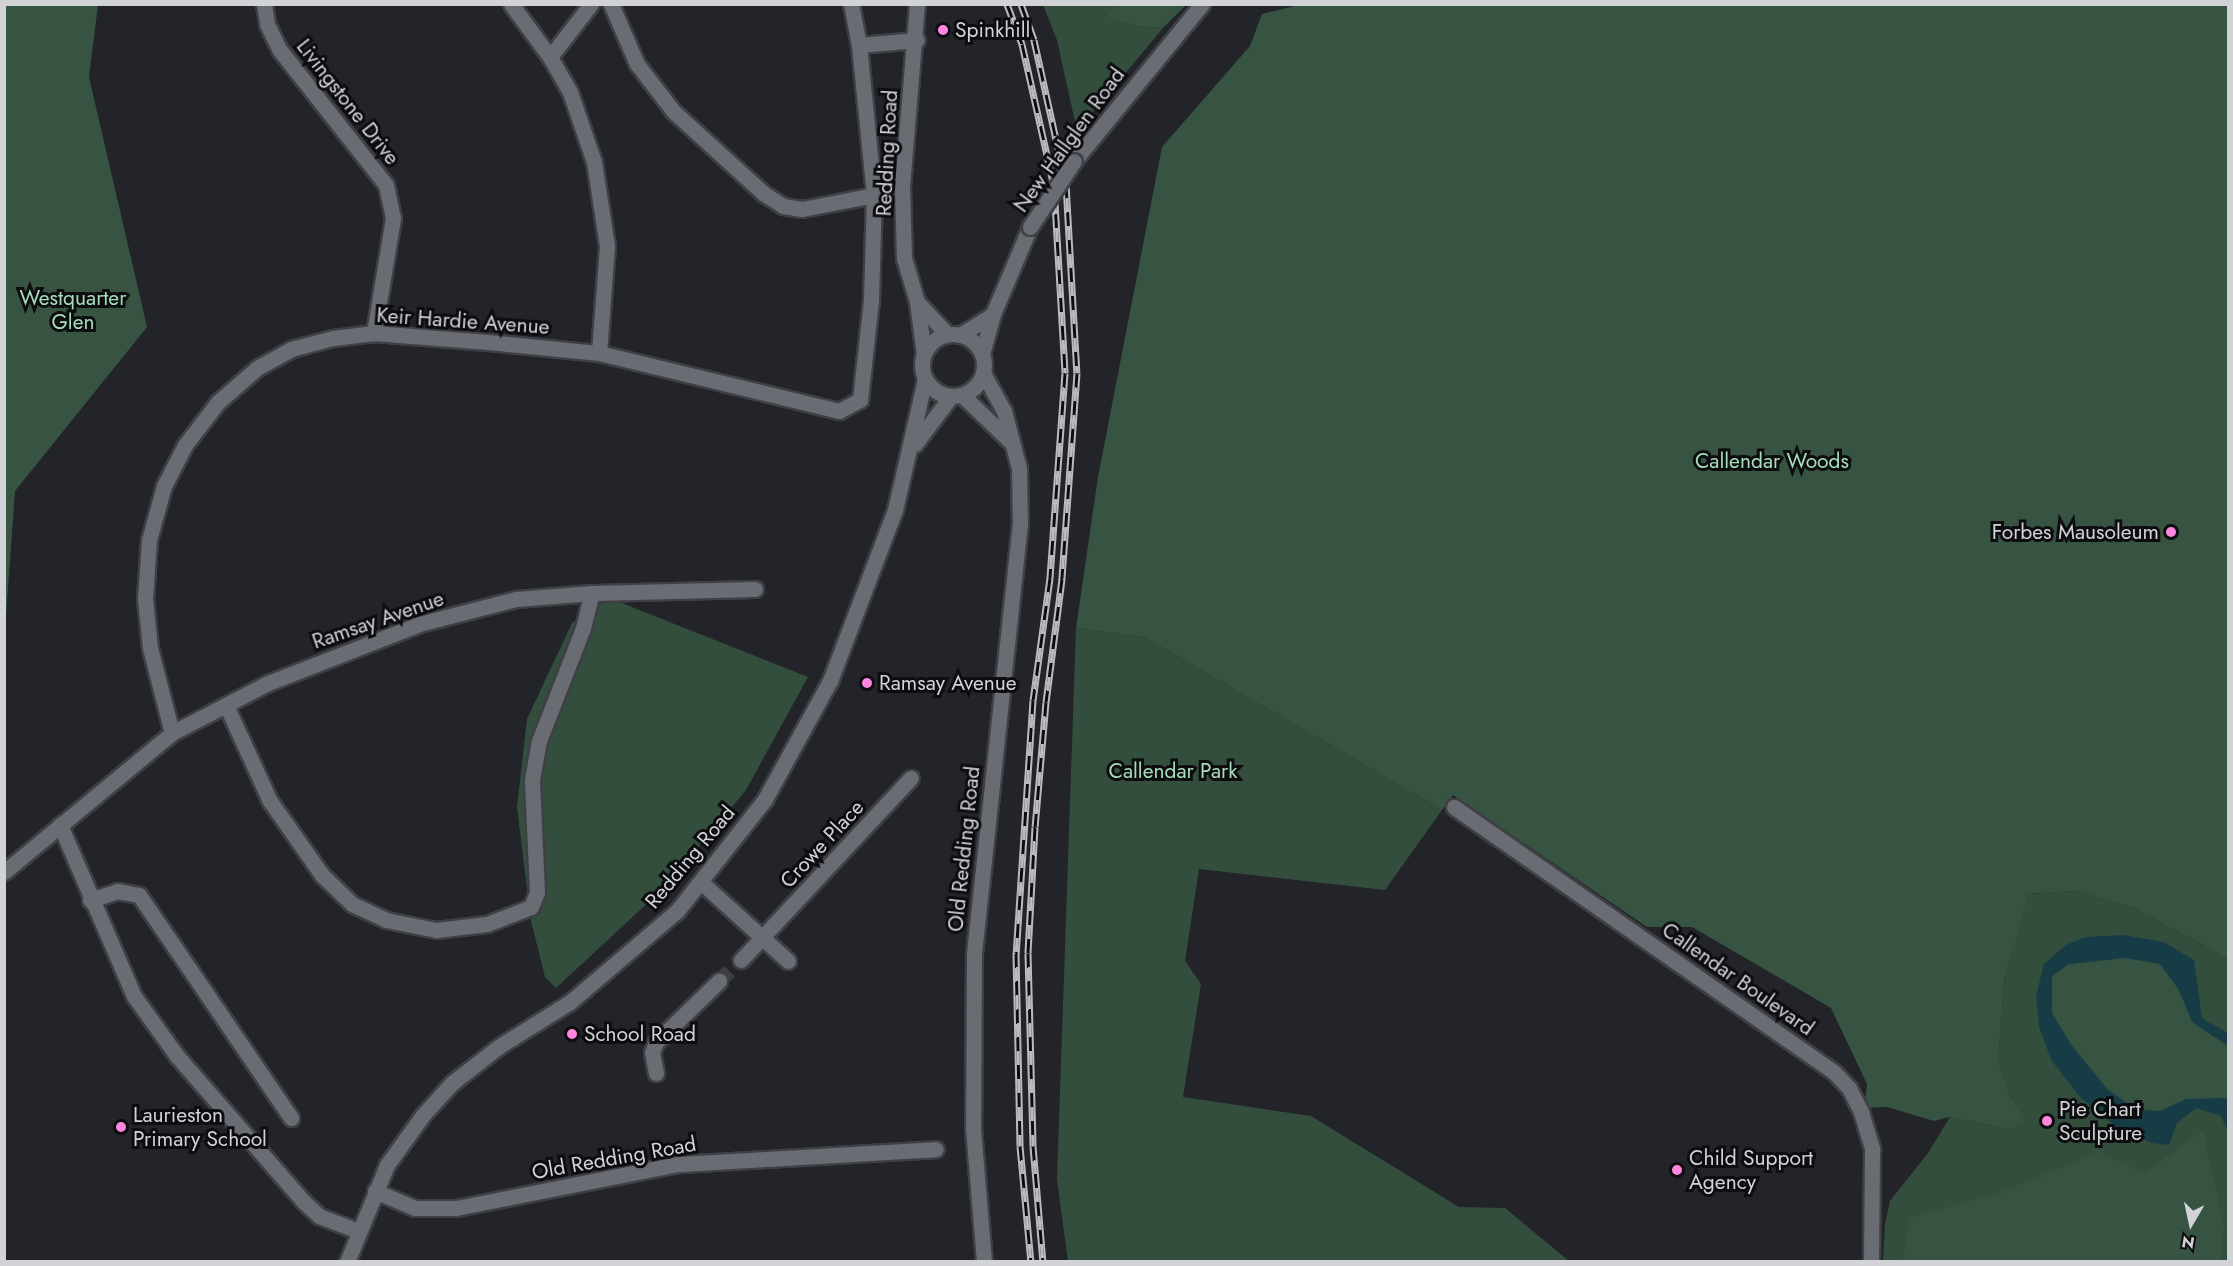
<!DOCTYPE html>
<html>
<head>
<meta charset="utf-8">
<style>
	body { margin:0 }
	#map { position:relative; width:2233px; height:1266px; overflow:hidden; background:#22242a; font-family:Jost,sans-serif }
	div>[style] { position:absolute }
	.green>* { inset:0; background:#344e3e }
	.forest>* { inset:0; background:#375443 }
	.water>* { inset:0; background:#163c45 }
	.minor-tunnel>* { height:15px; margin-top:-7.5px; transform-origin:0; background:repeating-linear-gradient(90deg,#3c3e44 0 15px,transparent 0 23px) }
	.roads { filter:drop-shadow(2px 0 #3f4046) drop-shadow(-2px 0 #3f4046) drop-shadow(0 2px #3f4046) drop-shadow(0 -2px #3f4046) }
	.minor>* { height:15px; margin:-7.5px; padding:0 7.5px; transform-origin:7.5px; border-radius:7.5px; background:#6a6c74 }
	.tertiary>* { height:15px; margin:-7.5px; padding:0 7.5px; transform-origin:7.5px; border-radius:7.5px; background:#6a6c74 }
	.secondary>* { height:15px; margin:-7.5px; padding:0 7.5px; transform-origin:7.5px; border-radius:7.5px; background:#6a6c74 }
	.secondary>.ring { margin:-7.5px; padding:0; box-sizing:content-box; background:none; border:15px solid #6a6c74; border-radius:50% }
	.rail>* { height:7px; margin-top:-3.5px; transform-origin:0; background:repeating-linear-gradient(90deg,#0d0d10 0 14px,#babbbf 0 28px); box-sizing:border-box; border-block:2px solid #babbbf }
	.bridges { filter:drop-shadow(2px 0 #3f4046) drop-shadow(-2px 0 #3f4046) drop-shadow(0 2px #3f4046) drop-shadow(0 -2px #3f4046) }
	.tertiary-bridge>* { height:15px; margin:-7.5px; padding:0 7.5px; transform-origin:7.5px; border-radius:7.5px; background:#6a6c74 }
	.dots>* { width:16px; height:16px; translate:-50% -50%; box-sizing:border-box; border:3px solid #0d0d10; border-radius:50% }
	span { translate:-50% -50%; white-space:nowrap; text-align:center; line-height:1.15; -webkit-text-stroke:6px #0d0d10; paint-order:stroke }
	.poi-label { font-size:21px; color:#d2d3d7 }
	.left { translate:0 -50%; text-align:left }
	.right { translate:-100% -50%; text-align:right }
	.street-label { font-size:21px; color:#d2d3d7 }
	.park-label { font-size:21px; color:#a6debc }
	.frame { position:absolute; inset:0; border:6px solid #d2d3d7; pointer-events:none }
	.north { position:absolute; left:2161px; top:1194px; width:60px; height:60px; -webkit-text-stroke:4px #0d0d10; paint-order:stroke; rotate:189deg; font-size:16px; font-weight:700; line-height:24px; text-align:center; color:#d2d3d7 }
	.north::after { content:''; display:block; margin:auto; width:21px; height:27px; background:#d2d3d7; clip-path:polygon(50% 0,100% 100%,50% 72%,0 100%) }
</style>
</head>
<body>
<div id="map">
	<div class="green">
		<i style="clip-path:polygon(1043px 5px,1116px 5px,1108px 17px,1135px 26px,1163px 28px,1077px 131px,1057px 40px)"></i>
		<i style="clip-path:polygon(609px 598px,808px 677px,746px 790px,667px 885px,556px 988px,545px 977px,531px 921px,517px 807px,527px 719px,572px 623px)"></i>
		<i style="clip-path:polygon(1076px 628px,1146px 638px,1442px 810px,1385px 890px,1199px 869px,1185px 961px,1201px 984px,1183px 1097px,1311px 1116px,1459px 1207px,1505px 1208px,1569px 1261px,1068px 1262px,1057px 1179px)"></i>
		<i style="clip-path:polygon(2076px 891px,2134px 908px,2228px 959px,2228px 1261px,1883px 1262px,1885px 1224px,1890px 1201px,1928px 1153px,1950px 1117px,2007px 1129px,2012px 1100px,1998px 1061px,2005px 975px,2018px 925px,2029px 894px)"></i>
	</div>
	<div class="forest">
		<i style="clip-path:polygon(5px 4px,98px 5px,89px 77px,147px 327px,15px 491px,5px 630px)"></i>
		<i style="clip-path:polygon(1116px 4px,1186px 4px,1186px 5px,1163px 28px,1135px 26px,1107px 17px)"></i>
		<i style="clip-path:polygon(1302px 4px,2228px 5px,2228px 959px,2134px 908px,2076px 891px,2029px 894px,2005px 975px,1998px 1061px,2012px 1100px,2027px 1122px,2007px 1129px,1950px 1117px,1934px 1121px,1887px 1107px,1864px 1108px,1867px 1084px,1831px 1008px,1692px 927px,1647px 927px,1453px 795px,1442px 810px,1146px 638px,1076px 628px,1098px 477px,1162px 147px,1250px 46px,1262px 14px)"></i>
		<i style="clip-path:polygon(2125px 958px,2160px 964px,2179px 990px,2192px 1022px,2228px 1046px,2228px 1098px,2186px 1099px,2160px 1111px,2138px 1110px,2109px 1090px,2072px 1046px,2052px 1013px,2052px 976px,2069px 964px)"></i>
		<i style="clip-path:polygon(2203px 1130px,2224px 1227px,2221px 1261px,1903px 1261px,1909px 1218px,2001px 1192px,2100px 1152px,2145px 1173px)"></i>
	</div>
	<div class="water">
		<i style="clip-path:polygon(2124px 935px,2164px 942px,2194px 960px,2202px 1018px,2228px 1033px,2228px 1046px,2192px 1022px,2179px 990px,2160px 964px,2125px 958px,2069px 964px,2052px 976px,2052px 1013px,2072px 1046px,2108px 1090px,2138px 1110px,2160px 1111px,2186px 1099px,2228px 1098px,2228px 1132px,2221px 1116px,2196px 1108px,2177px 1123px,2169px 1145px,2152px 1143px,2116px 1127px,2081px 1098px,2051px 1060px,2039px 1026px,2036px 996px,2044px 964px,2066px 945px,2085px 937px)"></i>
	</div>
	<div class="minor-tunnel">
		<i style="left:719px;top:981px;width:30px;rotate:-44deg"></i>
	</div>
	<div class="roads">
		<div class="minor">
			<i style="left:264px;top:4px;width:20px;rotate:81deg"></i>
			<i style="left:267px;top:24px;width:28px;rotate:64deg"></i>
			<i style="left:279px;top:49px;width:173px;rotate:51.8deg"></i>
			<i style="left:386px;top:185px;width:34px;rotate:78deg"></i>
			<i style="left:393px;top:218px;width:117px;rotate:99.4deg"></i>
			<i style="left:511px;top:4px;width:66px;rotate:53.7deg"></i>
			<i style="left:550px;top:57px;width:40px;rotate:60.3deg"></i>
			<i style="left:570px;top:92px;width:74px;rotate:71.1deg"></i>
			<i style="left:594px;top:162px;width:85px;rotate:81.2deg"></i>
			<i style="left:607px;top:246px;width:107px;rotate:94.3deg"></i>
			<i style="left:611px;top:4px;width:65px;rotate:66.6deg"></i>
			<i style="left:637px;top:64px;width:59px;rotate:52.5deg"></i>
			<i style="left:673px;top:111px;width:122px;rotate:42.3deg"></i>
			<i style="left:763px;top:193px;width:24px;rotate:33deg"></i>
			<i style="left:783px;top:206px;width:19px;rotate:9deg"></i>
			<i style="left:802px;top:209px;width:73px;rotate:-11deg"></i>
			<i style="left:859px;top:45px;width:58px;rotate:-4.9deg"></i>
			<i style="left:550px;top:57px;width:67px;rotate:-52.3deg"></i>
			<i style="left:226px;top:705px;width:106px;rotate:65.4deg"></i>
			<i style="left:270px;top:801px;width:90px;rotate:54.9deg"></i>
			<i style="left:322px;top:875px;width:42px;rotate:44deg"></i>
			<i style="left:352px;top:904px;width:38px;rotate:25deg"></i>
			<i style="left:386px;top:920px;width:51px;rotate:11.3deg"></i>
			<i style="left:436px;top:930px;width:51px;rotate:-6.7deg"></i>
			<i style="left:487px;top:924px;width:47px;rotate:-21.1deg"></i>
			<i style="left:531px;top:907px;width:16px;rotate:-68deg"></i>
			<i style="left:537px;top:892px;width:112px;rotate:-92.6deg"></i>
			<i style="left:532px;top:780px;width:40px;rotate:-80deg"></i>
			<i style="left:539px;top:741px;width:121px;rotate:-68.7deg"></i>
			<i style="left:583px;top:628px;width:36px;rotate:-76deg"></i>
			<i style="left:172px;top:733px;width:88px;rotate:-104.5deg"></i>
			<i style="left:150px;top:648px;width:49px;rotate:-95.8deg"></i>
			<i style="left:145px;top:599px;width:59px;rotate:-86.1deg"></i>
			<i style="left:149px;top:540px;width:56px;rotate:-74.5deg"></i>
			<i style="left:164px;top:486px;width:46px;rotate:-62.9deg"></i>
			<i style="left:185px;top:445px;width:54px;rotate:-52.5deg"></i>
			<i style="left:218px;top:402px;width:52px;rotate:-41.1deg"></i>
			<i style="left:257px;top:368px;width:39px;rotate:-29deg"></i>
			<i style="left:291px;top:349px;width:43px;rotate:-14.7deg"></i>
			<i style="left:333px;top:338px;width:41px;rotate:-7deg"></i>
			<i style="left:374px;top:333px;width:114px;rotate:4.5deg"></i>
			<i style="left:488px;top:342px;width:112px;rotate:5.7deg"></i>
			<i style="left:599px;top:353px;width:247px;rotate:13.6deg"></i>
			<i style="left:839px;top:411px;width:24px;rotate:-28deg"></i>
			<i style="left:860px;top:400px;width:100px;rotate:-83.7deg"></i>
			<i style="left:871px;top:301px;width:106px;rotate:-88.4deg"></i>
			<i style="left:874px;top:195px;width:151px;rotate:-95.7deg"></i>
			<i style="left:859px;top:45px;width:42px;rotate:-101deg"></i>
			<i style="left:1454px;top:807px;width:463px;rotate:34.9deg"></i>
			<i style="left:1834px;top:1072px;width:22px;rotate:47deg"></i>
			<i style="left:1849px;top:1088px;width:27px;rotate:63deg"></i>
			<i style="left:1861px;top:1112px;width:39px;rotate:73deg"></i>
			<i style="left:1872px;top:1149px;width:113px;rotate:90.5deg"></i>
			<i style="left:60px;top:825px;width:186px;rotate:66.6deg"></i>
			<i style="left:134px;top:996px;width:74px;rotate:54.4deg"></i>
			<i style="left:177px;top:1056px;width:192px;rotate:49deg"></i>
			<i style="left:303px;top:1201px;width:22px;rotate:43deg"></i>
			<i style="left:319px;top:1216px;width:42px;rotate:21deg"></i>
			<i style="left:4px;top:872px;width:218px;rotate:-39.6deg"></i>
			<i style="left:172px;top:733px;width:108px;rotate:-27.5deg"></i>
			<i style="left:268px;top:683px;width:162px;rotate:-21.3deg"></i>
			<i style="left:419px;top:624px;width:100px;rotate:-14.5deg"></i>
			<i style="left:516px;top:599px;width:76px;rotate:-4.5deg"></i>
			<i style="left:592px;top:593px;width:163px;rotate:-1.4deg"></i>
			<i style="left:702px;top:883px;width:116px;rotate:42.2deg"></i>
			<i style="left:90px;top:900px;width:28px;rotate:-18deg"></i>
			<i style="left:117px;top:891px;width:22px;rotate:10deg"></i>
			<i style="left:139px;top:895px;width:270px;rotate:55.7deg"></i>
			<i style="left:741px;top:960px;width:249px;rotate:-47deg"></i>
			<i style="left:656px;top:1073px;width:21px;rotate:-101deg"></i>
			<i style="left:652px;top:1052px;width:11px;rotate:-68deg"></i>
			<i style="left:656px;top:1042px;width:88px;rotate:-44.1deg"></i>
			<i style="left:375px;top:1191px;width:43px;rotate:23deg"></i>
			<i style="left:415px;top:1208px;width:41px"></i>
			<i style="left:456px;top:1208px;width:227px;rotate:-11.2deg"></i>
			<i style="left:679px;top:1164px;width:257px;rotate:-3.3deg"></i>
		</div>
		<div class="tertiary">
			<i style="left:1074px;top:161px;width:203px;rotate:-50.8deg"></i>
			<i style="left:960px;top:335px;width:39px;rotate:-32deg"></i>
			<i style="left:982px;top:354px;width:41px;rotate:-74.6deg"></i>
			<i style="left:993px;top:314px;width:95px;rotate:-67deg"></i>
			<i style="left:915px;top:444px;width:60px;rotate:-53.1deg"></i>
			<i style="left:347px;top:1262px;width:105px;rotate:-67.6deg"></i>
			<i style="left:387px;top:1165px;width:62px;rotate:-54.2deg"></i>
			<i style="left:423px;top:1115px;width:43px;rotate:-47.8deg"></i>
			<i style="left:452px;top:1083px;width:58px;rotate:-38deg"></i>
			<i style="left:498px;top:1047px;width:85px;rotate:-32deg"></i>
			<i style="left:570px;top:1002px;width:140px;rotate:-40.4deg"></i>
			<i style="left:677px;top:911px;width:142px;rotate:-51.8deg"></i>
			<i style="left:765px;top:799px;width:135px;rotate:-61.2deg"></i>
			<i style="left:830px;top:681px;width:183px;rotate:-69.2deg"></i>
			<i style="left:895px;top:510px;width:134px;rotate:-77.1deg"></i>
		</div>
		<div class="secondary">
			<i style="left:917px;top:4px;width:184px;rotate:94.7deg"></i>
			<i style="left:902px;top:187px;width:71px;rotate:88.4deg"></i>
			<i style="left:904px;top:258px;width:46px;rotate:73.5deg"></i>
			<i style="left:917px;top:302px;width:53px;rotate:82.5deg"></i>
			<i style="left:917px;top:302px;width:44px;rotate:46.8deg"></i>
			<i class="ring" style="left:922px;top:334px;width:47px;height:47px"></i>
			<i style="left:983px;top:373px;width:43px;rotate:61.1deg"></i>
			<i style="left:1004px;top:411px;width:59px;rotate:75.3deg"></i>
			<i style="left:1019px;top:468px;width:55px;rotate:89deg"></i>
			<i style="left:1020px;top:523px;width:435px;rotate:96.1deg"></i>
			<i style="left:974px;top:956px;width:172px;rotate:90.3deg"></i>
			<i style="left:973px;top:1128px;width:134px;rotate:85.3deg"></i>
			<i style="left:962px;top:395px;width:69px;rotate:43.8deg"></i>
		</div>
	</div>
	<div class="rail">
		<i style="left:1007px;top:4px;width:43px;rotate:69.4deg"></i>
		<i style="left:1022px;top:44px;width:146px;rotate:77.3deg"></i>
		<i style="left:1054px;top:186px;width:187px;rotate:86.6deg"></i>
		<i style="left:1065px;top:373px;width:206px;rotate:94.2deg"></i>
		<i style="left:1050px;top:578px;width:123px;rotate:97.9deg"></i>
		<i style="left:1033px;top:700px;width:254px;rotate:93.8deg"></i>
		<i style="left:1016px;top:953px;width:193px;rotate:88.8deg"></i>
		<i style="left:1020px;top:1146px;width:117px;rotate:84.6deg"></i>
		<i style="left:1021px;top:4px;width:38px;rotate:70deg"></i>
		<i style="left:1034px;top:40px;width:148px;rotate:77.5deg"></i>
		<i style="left:1066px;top:184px;width:189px;rotate:86.7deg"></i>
		<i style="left:1077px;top:373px;width:207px;rotate:94.2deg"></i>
		<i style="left:1062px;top:579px;width:124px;rotate:97.4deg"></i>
		<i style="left:1046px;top:702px;width:125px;rotate:95deg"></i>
		<i style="left:1035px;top:827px;width:126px;rotate:93.2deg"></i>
		<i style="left:1028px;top:953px;width:193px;rotate:88.5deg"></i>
		<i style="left:1033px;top:1146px;width:116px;rotate:85.1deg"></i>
	</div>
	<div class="bridges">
		<div class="tertiary-bridge">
			<i style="left:1030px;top:227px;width:79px;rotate:-56.3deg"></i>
		</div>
	</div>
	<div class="dots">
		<i style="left:943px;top:30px;background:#fe86e0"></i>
		<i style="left:2171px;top:532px;background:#fe86e0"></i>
		<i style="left:867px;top:683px;background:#fe86e0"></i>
		<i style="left:572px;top:1034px;background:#fe86e0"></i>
		<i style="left:2047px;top:1121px;background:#fe86e0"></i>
		<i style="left:121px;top:1127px;background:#fe86e0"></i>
		<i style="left:1677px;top:1170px;background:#fe86e0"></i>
	</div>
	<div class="poi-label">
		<span class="left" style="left:955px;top:30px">Spinkhill</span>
		<span class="right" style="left:2159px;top:532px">Forbes Mausoleum</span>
		<span class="left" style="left:879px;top:683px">Ramsay Avenue</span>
		<span class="left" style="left:584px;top:1034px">School Road</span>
		<span class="left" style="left:2059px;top:1121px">Pie Chart<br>Sculpture</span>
		<span class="left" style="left:133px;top:1127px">Laurieston<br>Primary School</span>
		<span class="left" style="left:1689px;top:1170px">Child Support<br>Agency</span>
	</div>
	<div class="street-label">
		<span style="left:348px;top:102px;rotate:52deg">Livingstone Drive</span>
		<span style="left:1069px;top:140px;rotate:-54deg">New Hallglen Road</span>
		<span style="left:887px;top:153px;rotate:-87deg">Redding Road</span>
		<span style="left:463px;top:321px;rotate:4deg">Keir Hardie Avenue</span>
		<span style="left:378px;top:620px;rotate:-19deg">Ramsay Avenue</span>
		<span style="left:822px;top:844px;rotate:-47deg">Crowe Place</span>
		<span style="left:964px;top:849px;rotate:-84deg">Old Redding Road</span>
		<span style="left:690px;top:857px;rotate:-50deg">Redding Road</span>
		<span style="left:1738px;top:979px;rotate:35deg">Callendar Boulevard</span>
		<span style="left:614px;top:1158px;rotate:-10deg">Old Redding Road</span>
	</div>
	<div class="park-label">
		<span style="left:73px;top:310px">Westquarter<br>Glen</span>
		<span style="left:1772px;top:461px">Callendar Woods</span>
		<span style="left:1173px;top:771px">Callendar Park</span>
	</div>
	<div class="frame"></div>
	<div class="north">N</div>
</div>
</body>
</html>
